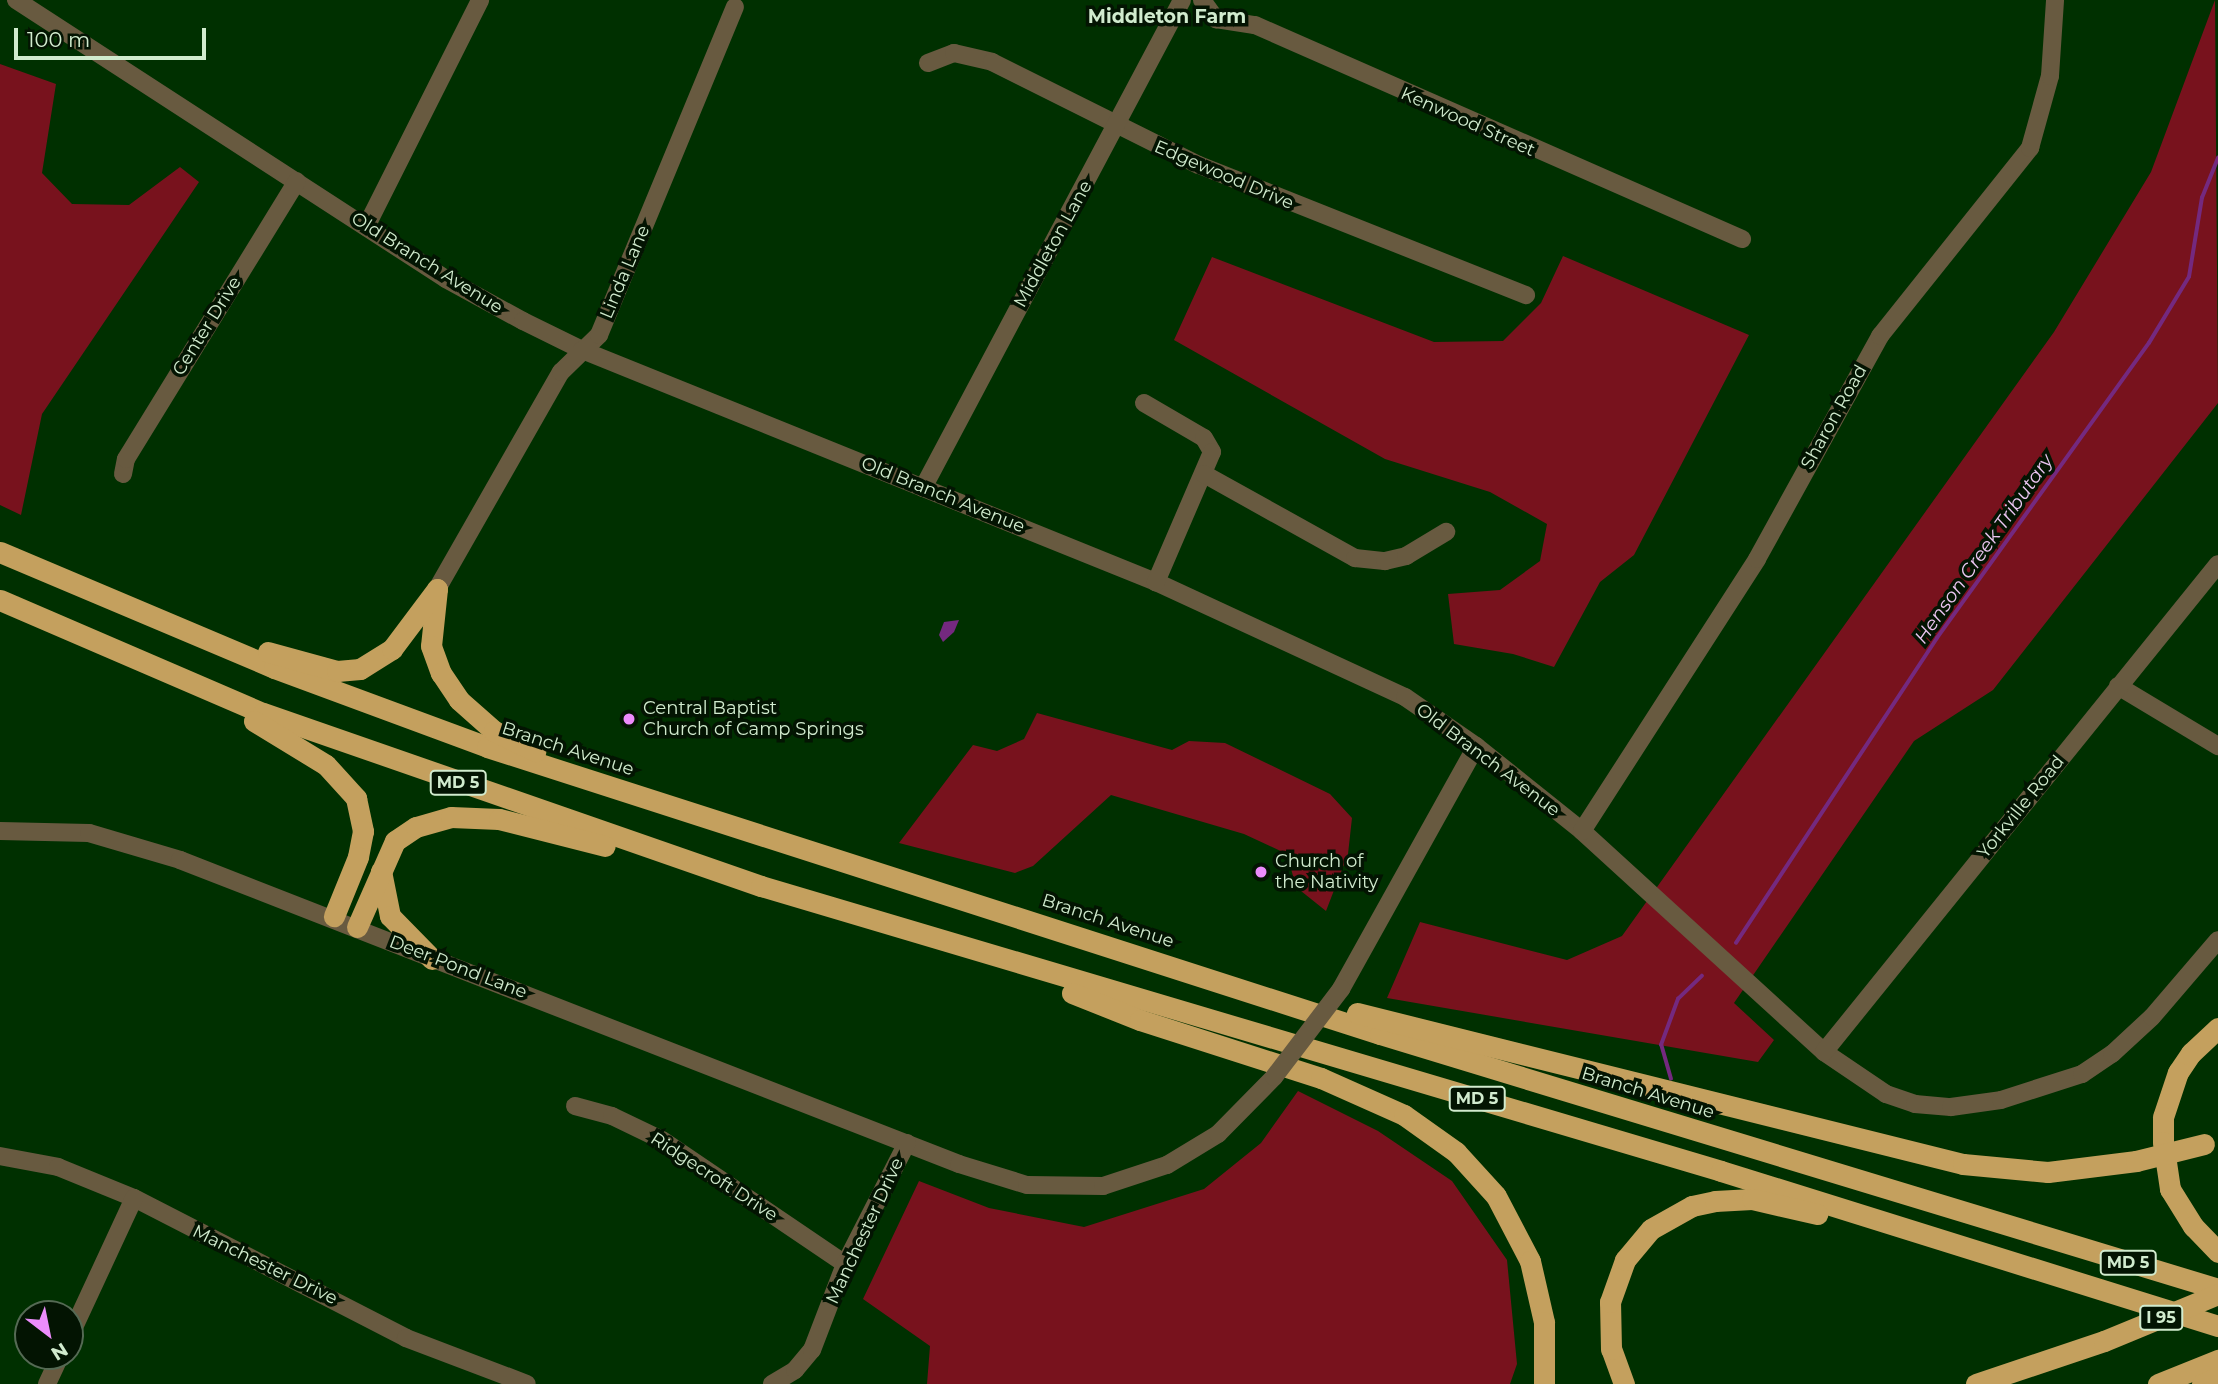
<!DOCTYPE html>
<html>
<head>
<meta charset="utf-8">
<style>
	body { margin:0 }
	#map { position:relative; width:2218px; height:1384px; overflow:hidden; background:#003000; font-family:Montserrat,sans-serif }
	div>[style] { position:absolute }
	.green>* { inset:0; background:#78121d }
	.water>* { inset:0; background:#74297f }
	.stream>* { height:3.5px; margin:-1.75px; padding:0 1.75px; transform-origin:1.75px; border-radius:1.75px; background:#74297f }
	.minor>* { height:18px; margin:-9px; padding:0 9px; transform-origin:9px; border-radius:9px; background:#685a40 }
	.highway>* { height:21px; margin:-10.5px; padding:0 10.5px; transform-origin:10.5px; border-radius:10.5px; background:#c4a05e }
	.minor-bridge>* { height:18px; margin:-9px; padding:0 9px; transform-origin:9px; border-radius:9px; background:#685a40 }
	.highway-bridge>* { height:21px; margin:-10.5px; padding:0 10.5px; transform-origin:10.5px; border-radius:10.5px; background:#c4a05e }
	.dots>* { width:19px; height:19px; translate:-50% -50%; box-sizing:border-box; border:4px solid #031402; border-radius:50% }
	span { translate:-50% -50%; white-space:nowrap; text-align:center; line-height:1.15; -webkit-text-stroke:7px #031402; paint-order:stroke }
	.shield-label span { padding:2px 5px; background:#031402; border:2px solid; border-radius:5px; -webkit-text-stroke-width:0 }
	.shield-label { font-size:16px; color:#d1ebce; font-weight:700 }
	.street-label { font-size:18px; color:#d1ebce }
	.poi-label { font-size:18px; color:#d1ebce }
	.left { translate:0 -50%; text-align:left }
	.neighbourhood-label { font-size:19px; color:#d1ebce; font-weight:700 }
	.water-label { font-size:19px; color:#ecc6f2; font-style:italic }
	.north { position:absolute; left:14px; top:1300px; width:70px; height:70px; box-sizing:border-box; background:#031402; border:2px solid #556a54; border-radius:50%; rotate:148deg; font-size:19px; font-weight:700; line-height:28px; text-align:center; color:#d1ebce }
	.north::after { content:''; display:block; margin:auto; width:24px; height:32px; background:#ec8cfb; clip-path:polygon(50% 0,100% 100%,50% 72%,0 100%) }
	.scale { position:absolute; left:14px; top:28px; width:192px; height:32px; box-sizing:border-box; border:4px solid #d1ebce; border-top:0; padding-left:9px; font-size:21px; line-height:24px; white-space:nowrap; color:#d1ebce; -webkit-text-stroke:5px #031402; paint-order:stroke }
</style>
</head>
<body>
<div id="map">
	<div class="green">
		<i style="clip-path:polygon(2215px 0,2218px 403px,1993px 690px,1914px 741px,1734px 1003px,1774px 1040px,1758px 1062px,1387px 998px,1420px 922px,1567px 960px,1622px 936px,2054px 332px,2151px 172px)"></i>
		<i style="clip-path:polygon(0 64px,56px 84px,42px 173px,72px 204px,129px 205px,180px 167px,199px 182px,42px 414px,21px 515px,0 505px)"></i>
		<i style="clip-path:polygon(1563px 256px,1749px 335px,1634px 555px,1600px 582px,1554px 667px,1513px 654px,1454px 644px,1448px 594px,1500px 590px,1540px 561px,1547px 524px,1490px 492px,1385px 459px,1174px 340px,1212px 257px,1434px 342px,1503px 341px,1541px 303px)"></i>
		<i style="clip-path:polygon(1037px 713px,1172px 750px,1189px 741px,1225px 743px,1330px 794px,1352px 818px,1348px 854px,1326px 911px,1296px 887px,1287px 854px,1244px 834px,1111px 795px,1033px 866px,1015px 873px,899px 843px,973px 745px,997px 751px,1024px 739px)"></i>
		<i style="clip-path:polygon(1298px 1091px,1378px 1131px,1452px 1181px,1507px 1260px,1517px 1364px,1510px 1384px,927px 1384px,930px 1346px,863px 1299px,919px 1181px,989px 1208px,1084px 1227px,1204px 1189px,1261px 1143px)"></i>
	</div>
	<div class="water">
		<i style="clip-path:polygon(959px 620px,954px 632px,943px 642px,939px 635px,944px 622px)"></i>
	</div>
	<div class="stream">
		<i style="left:1736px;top:943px;width:365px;rotate:-56.6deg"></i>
		<i style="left:1937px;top:638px;width:363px;rotate:-54.3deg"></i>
		<i style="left:2149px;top:343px;width:77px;rotate:-58.8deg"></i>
		<i style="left:2189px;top:277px;width:80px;rotate:-80.7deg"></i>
		<i style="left:2202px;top:198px;width:43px;rotate:-68.2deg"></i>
		<i style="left:1671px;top:1079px;width:35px;rotate:-106deg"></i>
		<i style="left:1661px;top:1045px;width:49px;rotate:-69.7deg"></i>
		<i style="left:1678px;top:999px;width:33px;rotate:-44deg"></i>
	</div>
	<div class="minor">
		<i style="left:16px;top:0;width:513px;rotate:32.98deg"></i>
		<i style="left:446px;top:279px;width:88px;rotate:28.6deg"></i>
		<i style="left:523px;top:321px;width:66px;rotate:26.2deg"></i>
		<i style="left:582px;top:350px;width:619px;rotate:22.01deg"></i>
		<i style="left:1156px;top:582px;width:274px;rotate:24.8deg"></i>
		<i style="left:1405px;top:697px;width:86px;rotate:34.6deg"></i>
		<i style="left:1476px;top:746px;width:136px;rotate:38.7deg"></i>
		<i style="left:1582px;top:831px;width:328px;rotate:42.4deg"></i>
		<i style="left:1824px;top:1052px;width:75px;rotate:34.1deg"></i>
		<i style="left:1886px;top:1094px;width:31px;rotate:19deg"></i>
		<i style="left:1915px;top:1104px;width:36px;rotate:5deg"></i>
		<i style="left:1951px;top:1107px;width:50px;rotate:-8deg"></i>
		<i style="left:2001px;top:1100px;width:85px;rotate:-17.8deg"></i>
		<i style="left:2082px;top:1074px;width:36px;rotate:-34deg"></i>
		<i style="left:2112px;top:1054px;width:54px;rotate:-42.8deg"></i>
		<i style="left:2152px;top:1017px;width:101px;rotate:-49.4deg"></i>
		<i style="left:1202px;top:0;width:24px;rotate:54deg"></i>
		<i style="left:1216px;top:19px;width:39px;rotate:9deg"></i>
		<i style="left:1255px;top:25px;width:532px;rotate:23.72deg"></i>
		<i style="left:928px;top:63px;width:28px;rotate:-21deg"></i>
		<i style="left:954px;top:53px;width:39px;rotate:13deg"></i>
		<i style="left:992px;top:62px;width:231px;rotate:26.5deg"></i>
		<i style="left:1199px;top:165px;width:352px;rotate:21.7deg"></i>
		<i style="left:366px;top:227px;width:254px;rotate:-63.3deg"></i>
		<i style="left:1144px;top:403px;width:69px;rotate:30.3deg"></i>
		<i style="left:1204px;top:438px;width:16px;rotate:60deg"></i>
		<i style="left:1212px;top:452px;width:142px;rotate:113.3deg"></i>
		<i style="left:123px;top:474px;width:15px;rotate:-79deg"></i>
		<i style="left:126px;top:459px;width:326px;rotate:-58.4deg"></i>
		<i style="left:1204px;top:474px;width:173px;rotate:29.1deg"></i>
		<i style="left:1355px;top:558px;width:30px;rotate:6deg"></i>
		<i style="left:1385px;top:561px;width:22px;rotate:-13deg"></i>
		<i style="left:1406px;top:556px;width:47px;rotate:-31deg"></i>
		<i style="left:923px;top:488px;width:552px;rotate:-62.04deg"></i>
		<i style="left:437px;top:589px;width:250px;rotate:-60.3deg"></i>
		<i style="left:561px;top:372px;width:53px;rotate:-44.2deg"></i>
		<i style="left:599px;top:335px;width:355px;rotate:-67.5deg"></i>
		<i style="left:2118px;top:686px;width:117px;rotate:31deg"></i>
		<i style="left:0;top:831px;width:89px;rotate:1.3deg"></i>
		<i style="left:89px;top:833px;width:95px;rotate:16.5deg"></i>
		<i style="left:180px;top:860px;width:836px;rotate:21.32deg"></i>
		<i style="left:959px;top:1164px;width:71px;rotate:17.2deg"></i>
		<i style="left:1027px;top:1185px;width:76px;rotate:0.8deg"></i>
		<i style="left:1103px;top:1186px;width:67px;rotate:-18.2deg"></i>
		<i style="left:1167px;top:1165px;width:60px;rotate:-31.3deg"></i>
		<i style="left:1218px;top:1134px;width:80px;rotate:-45.5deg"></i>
		<i style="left:1582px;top:831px;width:323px;rotate:-57.2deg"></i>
		<i style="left:1757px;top:559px;width:255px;rotate:-61.1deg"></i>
		<i style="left:1880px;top:336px;width:241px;rotate:-51.4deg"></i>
		<i style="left:2030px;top:148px;width:75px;rotate:-74.5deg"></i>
		<i style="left:2050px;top:76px;width:76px;rotate:-86.2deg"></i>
		<i style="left:1341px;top:989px;width:278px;rotate:-60.9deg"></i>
		<i style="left:1824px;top:1052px;width:627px;rotate:-51.08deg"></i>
		<i style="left:575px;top:1106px;width:38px;rotate:15deg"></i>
		<i style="left:612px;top:1116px;width:55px;rotate:25.6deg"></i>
		<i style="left:662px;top:1140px;width:221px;rotate:34.1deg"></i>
		<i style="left:0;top:1156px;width:59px;rotate:10.7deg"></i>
		<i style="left:58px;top:1167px;width:82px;rotate:22.2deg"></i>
		<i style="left:134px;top:1198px;width:306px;rotate:27.2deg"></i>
		<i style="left:406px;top:1338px;width:129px;rotate:20.8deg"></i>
		<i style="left:70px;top:1336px;width:152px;rotate:-65.1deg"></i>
		<i style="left:47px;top:1384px;width:31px;rotate:-65deg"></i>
		<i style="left:772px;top:1384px;width:27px;rotate:-31deg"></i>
		<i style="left:795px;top:1370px;width:26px;rotate:-50deg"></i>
		<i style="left:812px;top:1350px;width:92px;rotate:-69deg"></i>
		<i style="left:845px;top:1264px;width:136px;rotate:-62.9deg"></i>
	</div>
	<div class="highway">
		<i style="left:0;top:552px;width:298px;rotate:22.9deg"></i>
		<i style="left:274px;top:668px;width:227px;rotate:20.3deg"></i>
		<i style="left:487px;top:747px;width:938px;rotate:17.82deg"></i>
		<i style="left:1380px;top:1034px;width:876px;rotate:16.92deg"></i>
		<i style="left:437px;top:589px;width:57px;rotate:96deg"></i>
		<i style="left:431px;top:646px;width:29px;rotate:70deg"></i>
		<i style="left:441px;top:673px;width:32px;rotate:56deg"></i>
		<i style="left:459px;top:700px;width:47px;rotate:41.5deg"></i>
		<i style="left:494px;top:731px;width:46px;rotate:26deg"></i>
		<i style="left:0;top:600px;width:286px;rotate:23.3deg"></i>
		<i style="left:263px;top:713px;width:527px;rotate:19.16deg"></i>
		<i style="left:761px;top:886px;width:1001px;rotate:16.53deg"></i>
		<i style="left:1721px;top:1171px;width:521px;rotate:17.32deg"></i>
		<i style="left:268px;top:652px;width:72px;rotate:15.4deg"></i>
		<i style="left:337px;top:671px;width:23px;rotate:-5deg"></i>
		<i style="left:360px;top:669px;width:38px;rotate:-32deg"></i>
		<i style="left:392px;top:649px;width:75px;rotate:-53.1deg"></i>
		<i style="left:254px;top:721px;width:84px;rotate:31.4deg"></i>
		<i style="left:326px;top:765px;width:45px;rotate:47.7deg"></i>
		<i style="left:356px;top:798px;width:34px;rotate:78deg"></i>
		<i style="left:363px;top:831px;width:26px;rotate:101deg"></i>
		<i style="left:358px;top:857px;width:64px;rotate:112.1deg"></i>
		<i style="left:381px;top:871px;width:46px;rotate:78.7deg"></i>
		<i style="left:390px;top:916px;width:60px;rotate:45.7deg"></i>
		<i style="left:357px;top:927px;width:94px;rotate:-66.2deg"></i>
		<i style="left:395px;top:841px;width:25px;rotate:-34deg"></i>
		<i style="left:416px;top:827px;width:36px;rotate:-16deg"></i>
		<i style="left:451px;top:817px;width:48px;rotate:2.4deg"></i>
		<i style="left:499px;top:819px;width:109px;rotate:14.3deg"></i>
		<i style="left:1072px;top:993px;width:73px;rotate:21.7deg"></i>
		<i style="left:1140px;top:1020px;width:190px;rotate:17.8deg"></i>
		<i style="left:1321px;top:1078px;width:91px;rotate:24deg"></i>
		<i style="left:1404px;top:1115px;width:64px;rotate:35.4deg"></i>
		<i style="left:1456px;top:1152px;width:59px;rotate:47.7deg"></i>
		<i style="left:1496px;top:1196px;width:73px;rotate:62.4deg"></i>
		<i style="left:1530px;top:1261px;width:63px;rotate:77.1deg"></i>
		<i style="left:1544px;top:1322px;width:62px;rotate:90deg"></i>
		<i style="left:1357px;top:1013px;width:625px;rotate:13.99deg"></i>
		<i style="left:1963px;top:1164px;width:85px;rotate:5.4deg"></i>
		<i style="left:2048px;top:1172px;width:89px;rotate:-7.1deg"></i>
		<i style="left:2218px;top:1028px;width:37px;rotate:137deg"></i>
		<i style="left:2191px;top:1053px;width:23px;rotate:124deg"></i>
		<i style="left:2178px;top:1072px;width:47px;rotate:108.4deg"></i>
		<i style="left:2163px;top:1117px;width:25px;rotate:90deg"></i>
		<i style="left:2163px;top:1142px;width:48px;rotate:81.5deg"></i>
		<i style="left:2170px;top:1189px;width:44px;rotate:58.1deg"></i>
		<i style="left:2193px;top:1226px;width:36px;rotate:46deg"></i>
		<i style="left:1624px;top:1384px;width:37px;rotate:-110deg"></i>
		<i style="left:1611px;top:1349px;width:47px;rotate:-91.2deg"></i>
		<i style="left:1610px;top:1302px;width:45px;rotate:-70.3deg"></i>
		<i style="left:1625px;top:1260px;width:40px;rotate:-50deg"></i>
		<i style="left:1651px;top:1229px;width:47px;rotate:-29.3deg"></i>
		<i style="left:1692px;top:1206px;width:24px;rotate:-12deg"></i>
		<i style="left:1715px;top:1201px;width:37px;rotate:-3deg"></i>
		<i style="left:1752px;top:1199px;width:67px;rotate:13deg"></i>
		<i style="left:1976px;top:1384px;width:135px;rotate:-18.6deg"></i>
		<i style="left:2158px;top:1384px;width:65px;rotate:-21.8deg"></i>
		<i style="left:2202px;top:1384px;width:17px;rotate:-24deg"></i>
	</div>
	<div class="minor-bridge">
		<i style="left:1274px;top:1077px;width:111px;rotate:-52.7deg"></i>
	</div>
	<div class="highway-bridge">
		<i style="left:2136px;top:1161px;width:70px;rotate:-14deg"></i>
		<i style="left:2104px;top:1341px;width:123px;rotate:-22.4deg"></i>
	</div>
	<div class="dots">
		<i style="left:629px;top:719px;background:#ec8cfb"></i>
		<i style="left:1261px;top:872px;background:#ec8cfb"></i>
	</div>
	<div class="shield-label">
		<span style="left:458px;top:783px">MD 5</span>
		<span style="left:1477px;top:1099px">MD 5</span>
		<span style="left:2128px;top:1263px">MD 5</span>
		<span style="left:2161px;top:1318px">I 95</span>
	</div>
	<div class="street-label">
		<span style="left:1468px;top:122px;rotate:24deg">Kenwood Street</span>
		<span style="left:1224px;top:175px;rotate:23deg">Edgewood Drive</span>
		<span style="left:1053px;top:244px;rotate:-61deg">Middleton Lane</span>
		<span style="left:427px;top:263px;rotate:32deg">Old Branch Avenue</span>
		<span style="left:625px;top:272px;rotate:-67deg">Linda Lane</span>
		<span style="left:207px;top:326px;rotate:-58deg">Center Drive</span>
		<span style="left:1834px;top:417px;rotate:-61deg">Sharon Road</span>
		<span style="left:943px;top:495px;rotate:22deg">Old Branch Avenue</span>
		<span style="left:568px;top:749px;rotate:18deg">Branch Avenue</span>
		<span style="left:1488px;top:760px;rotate:37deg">Old Branch Avenue</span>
		<span style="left:2021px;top:807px;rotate:-51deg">Yorkville Road</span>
		<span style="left:1108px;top:921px;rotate:18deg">Branch Avenue</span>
		<span style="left:458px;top:967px;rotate:21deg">Deer Pond Lane</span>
		<span style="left:1648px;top:1093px;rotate:17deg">Branch Avenue</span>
		<span style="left:714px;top:1177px;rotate:33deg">Ridgecroft Drive</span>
		<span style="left:865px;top:1231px;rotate:-65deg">Manchester Drive</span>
		<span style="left:265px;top:1265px;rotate:26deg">Manchester Drive</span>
	</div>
	<div class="poi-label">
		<span class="left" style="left:643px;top:719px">Central Baptist<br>Church of Camp Springs</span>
		<span class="left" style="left:1275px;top:872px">Church of<br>the Nativity</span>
	</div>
	<div class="neighbourhood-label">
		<span style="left:1167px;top:17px">Middleton Farm</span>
	</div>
	<div class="water-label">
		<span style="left:1984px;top:549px;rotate:-55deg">Henson Creek Tributary</span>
	</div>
	<div class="north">N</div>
	<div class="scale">100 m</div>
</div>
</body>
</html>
